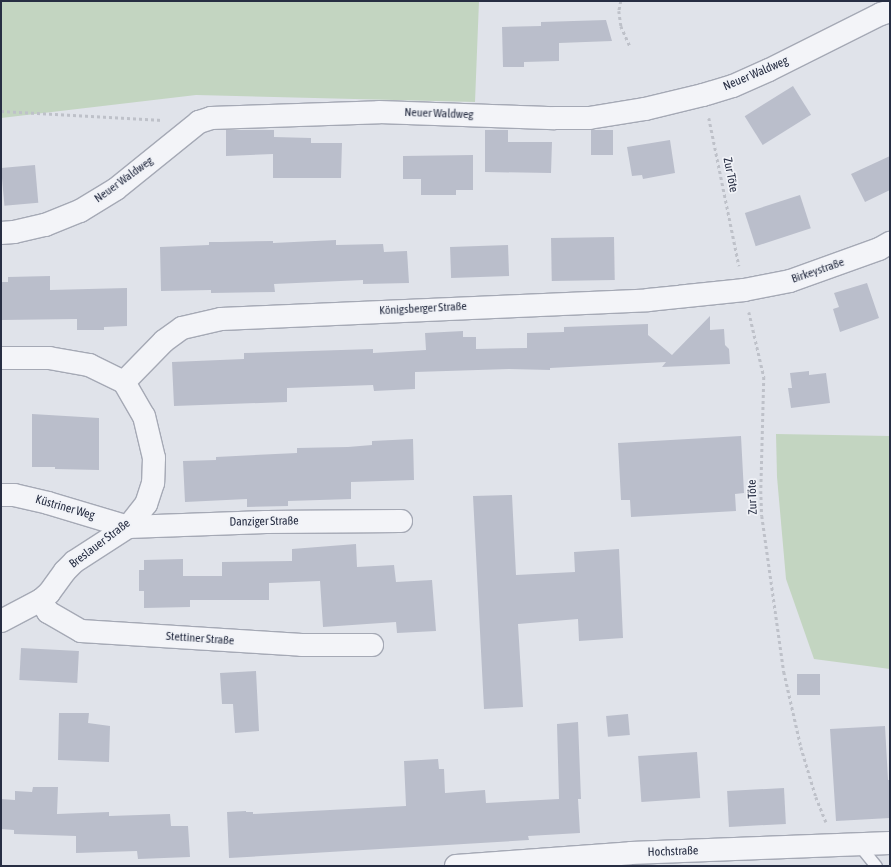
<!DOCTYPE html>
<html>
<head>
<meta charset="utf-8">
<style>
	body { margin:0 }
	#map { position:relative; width:891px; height:867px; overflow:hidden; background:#e0e3ea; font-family:"Asap Condensed",sans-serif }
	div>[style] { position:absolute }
	.green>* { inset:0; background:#c3d5c1 }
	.building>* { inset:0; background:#babecb; transform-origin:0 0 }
	.path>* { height:2.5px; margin-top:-1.25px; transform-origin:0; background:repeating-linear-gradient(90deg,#bec1c9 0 3px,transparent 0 6px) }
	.roads { filter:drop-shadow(1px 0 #a5a9b5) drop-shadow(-1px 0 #a5a9b5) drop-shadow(0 1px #a5a9b5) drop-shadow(0 -1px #a5a9b5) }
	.lane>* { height:11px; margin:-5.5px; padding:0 5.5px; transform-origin:5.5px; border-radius:5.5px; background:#f3f4f8 }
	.street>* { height:22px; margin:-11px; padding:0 11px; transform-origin:11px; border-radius:11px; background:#f3f4f8 }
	span { translate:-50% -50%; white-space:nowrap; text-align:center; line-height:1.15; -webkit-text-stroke:3.5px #f0f2f7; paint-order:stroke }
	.street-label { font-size:12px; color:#272e43 }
	.frame { position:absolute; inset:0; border:2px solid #272e43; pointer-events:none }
</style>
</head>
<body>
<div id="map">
	<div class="green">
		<i style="clip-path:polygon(1px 1px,479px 1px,475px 102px,196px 95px,1px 118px)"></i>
		<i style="clip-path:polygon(776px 434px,890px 436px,890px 669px,814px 659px,786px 579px,777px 477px)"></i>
	</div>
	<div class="building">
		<i style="clip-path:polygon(606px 20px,612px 41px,559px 43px,559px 61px,524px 62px,524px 67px,503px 67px,502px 27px,541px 26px,541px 22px)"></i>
		<i style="left:793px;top:86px;width:34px;height:57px;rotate:58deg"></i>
		<i style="clip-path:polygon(226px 130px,274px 130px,274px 137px,311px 138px,311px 143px,342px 143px,341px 178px,273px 178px,273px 154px,226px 156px)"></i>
		<i style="clip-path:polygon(485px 130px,508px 130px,508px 142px,552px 142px,551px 173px,485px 172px)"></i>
		<i style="left:591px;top:130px;width:22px;height:25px"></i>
		<i style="clip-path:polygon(670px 140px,675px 173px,643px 179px,642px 175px,632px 176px,627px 147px)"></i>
		<i style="clip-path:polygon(473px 155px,473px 190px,456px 190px,456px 195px,421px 195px,421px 179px,403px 179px,403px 156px)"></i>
		<i style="clip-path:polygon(890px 156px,890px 190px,865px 202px,851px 174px)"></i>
		<i style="left:35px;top:165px;width:38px;height:34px;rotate:85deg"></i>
		<i style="left:800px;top:195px;width:35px;height:58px;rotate:72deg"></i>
		<i style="left:614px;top:237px;width:43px;height:63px;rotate:89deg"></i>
		<i style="clip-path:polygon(336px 240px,336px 245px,383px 244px,384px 252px,407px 251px,409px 283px,363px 284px,363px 280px,274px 284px,275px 292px,211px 293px,211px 290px,161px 291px,160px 247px,209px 245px,209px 242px,222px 242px,273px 241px,273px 243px)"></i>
		<i style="left:508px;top:245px;width:31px;height:58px;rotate:88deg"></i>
		<i style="clip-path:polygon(50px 276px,50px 290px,127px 288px,127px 326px,104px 327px,104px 330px,77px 330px,77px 319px,1px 320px,1px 282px,8px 282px,8px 277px)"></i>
		<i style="clip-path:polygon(867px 283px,879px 318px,840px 332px,833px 309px,839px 307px,834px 293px)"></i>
		<i style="clip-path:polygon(710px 316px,710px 330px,724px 329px,725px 345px,729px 349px,730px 364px,662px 367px,666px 362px,550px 368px,550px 370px,509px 369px,415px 372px,415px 389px,374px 391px,373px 385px,287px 388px,287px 402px,174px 406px,172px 362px,244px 359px,244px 353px,373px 349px,373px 353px,426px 350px,425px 333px,463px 331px,463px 337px,476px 337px,476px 349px,527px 348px,527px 333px,564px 332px,564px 327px,648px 324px,648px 335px,672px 355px)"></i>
		<i style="clip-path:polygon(809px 371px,809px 375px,826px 373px,830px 403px,791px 408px,788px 388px,792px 388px,790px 373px)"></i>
		<i style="clip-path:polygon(32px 414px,99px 418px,99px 470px,55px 469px,55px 467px,32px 467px)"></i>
		<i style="clip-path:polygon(741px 436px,744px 493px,735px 494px,736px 511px,631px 517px,630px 500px,621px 500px,618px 443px)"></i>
		<i style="clip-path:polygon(413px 439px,414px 480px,351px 482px,351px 499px,288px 501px,288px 506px,247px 507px,247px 499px,185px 502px,183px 461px,216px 460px,216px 457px,297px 453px,297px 448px,348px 447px,372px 445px,372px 441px)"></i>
		<i style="clip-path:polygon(512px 495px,516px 575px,575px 572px,574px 552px,619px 549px,623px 638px,579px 641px,578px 619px,518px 624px,523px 707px,484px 709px,473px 496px)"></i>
		<i style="clip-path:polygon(356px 544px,357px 567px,394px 565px,396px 582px,432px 580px,436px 631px,397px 633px,396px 622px,323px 627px,320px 581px,269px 583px,269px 600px,190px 600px,190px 607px,144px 608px,144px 591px,139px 591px,139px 570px,144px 570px,144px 560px,183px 559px,183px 576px,222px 576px,222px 562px,292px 561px,292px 549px)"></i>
		<i style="left:21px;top:648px;width:58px;height:32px;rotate:3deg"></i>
		<i style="clip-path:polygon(256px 671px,259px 731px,235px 733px,233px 704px,222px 704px,220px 673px)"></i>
		<i style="left:797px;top:674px;width:23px;height:21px"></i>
		<i style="clip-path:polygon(59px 713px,89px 713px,88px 723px,110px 726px,109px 762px,58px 760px)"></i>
		<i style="left:628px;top:714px;width:21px;height:22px;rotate:85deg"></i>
		<i style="clip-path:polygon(578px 722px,581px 799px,578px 799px,580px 833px,528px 836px,529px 840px,229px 858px,227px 812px,246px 811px,246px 812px,253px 812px,253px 814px,406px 806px,404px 761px,438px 759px,439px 769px,444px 769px,445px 793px,485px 790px,486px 803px,559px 799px,557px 724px)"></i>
		<i style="clip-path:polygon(885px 726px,888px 780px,890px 780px,890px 818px,836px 821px,830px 729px)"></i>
		<i style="left:697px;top:752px;width:46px;height:59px;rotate:86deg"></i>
		<i style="clip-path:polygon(33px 787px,58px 787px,57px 814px,109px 812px,109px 816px,170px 814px,171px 826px,188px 826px,190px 857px,138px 859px,137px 851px,76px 853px,76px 836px,14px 834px,14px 830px,1px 829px,1px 799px,15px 800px,15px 791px,32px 792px)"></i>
		<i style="left:784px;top:788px;width:36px;height:57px;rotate:87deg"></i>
	</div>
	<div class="path">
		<i style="left:621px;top:1px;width:10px;rotate:101deg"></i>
		<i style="left:619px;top:11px;width:15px;rotate:82deg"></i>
		<i style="left:621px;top:26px;width:22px;rotate:66deg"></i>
		<i style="left:1px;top:111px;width:162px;rotate:3.2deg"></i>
		<i style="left:709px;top:118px;width:151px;rotate:78.5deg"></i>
		<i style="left:749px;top:312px;width:67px;rotate:77deg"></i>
		<i style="left:764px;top:377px;width:114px;rotate:91.5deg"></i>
		<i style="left:761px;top:491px;width:25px;rotate:88deg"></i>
		<i style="left:762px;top:516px;width:158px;rotate:82deg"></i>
		<i style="left:784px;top:672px;width:77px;rotate:77.2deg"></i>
		<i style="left:801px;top:747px;width:52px;rotate:73.3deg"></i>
		<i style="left:816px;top:797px;width:27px;rotate:68deg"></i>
	</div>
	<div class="roads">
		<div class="lane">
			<i style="left:859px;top:845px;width:27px;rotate:51deg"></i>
		</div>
		<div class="street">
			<i style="left:1px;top:233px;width:13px;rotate:-4deg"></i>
			<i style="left:14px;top:232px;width:32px;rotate:-13deg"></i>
			<i style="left:45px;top:225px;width:38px;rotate:-22deg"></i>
			<i style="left:80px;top:211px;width:42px;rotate:-31.4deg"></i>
			<i style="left:116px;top:189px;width:107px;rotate:-38.9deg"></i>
			<i style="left:199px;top:122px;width:13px;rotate:-18deg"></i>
			<i style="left:211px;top:118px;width:168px;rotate:-2deg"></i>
			<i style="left:379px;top:112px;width:176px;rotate:2deg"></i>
			<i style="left:555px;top:118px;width:34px"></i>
			<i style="left:589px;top:118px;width:57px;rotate:-9.1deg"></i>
			<i style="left:645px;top:109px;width:60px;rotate:-13.6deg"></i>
			<i style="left:703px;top:95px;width:31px;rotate:-17deg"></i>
			<i style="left:733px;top:86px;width:39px;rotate:-24deg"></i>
			<i style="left:769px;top:70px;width:125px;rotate:-26.6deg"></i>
			<i style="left:881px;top:14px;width:9px;rotate:-18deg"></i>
			<i style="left:1px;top:358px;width:48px"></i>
			<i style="left:49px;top:358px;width:41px;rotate:9.9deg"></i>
			<i style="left:89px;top:365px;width:39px;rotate:26deg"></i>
			<i style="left:124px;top:382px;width:39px;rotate:60deg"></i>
			<i style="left:144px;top:416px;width:43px;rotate:76.6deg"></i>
			<i style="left:154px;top:458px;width:25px;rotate:92deg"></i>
			<i style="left:153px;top:483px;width:22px;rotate:108deg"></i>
			<i style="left:146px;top:504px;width:29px;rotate:128deg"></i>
			<i style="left:128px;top:527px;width:64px;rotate:147.1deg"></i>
			<i style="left:74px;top:562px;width:13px;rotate:135deg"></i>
			<i style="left:65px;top:571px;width:27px;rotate:126deg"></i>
			<i style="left:49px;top:593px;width:11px;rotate:139deg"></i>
			<i style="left:41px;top:600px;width:45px;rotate:152.3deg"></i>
			<i style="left:124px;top:382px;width:57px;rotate:-45.7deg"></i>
			<i style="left:164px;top:341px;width:22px;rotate:-36deg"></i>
			<i style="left:182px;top:328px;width:40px;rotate:-13deg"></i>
			<i style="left:221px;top:319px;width:427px;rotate:-2.5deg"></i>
			<i style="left:648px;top:300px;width:97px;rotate:-5.9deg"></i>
			<i style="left:744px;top:290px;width:47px;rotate:-11.1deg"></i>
			<i style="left:790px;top:281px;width:95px;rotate:-19.8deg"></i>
			<i style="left:879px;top:249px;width:13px;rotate:-29deg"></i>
			<i style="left:1px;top:495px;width:13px"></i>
			<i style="left:14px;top:495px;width:35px;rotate:13deg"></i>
			<i style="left:48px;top:503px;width:84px;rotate:16.7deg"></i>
			<i style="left:128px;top:527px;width:138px;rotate:-2.1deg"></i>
			<i style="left:266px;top:522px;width:135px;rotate:-0.4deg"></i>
			<i style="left:41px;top:600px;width:14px;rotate:60deg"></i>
			<i style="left:48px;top:612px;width:38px;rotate:30deg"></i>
			<i style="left:81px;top:631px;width:221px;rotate:3.6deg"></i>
			<i style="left:302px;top:645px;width:70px"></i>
			<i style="left:456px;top:866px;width:175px;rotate:-4.2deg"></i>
			<i style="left:631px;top:853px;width:259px;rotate:-2.2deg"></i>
		</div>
	</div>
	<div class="street-label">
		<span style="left:756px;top:74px;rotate:-23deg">Neuer Waldweg</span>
		<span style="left:439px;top:114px;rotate:2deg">Neuer Waldweg</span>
		<span style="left:730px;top:175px;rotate:79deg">Zur Töte</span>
		<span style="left:124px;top:180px;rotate:-36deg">Neuer Waldweg</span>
		<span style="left:818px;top:271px;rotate:-19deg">Birkeystraße</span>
		<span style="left:423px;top:309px;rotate:-3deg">Königsberger Straße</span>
		<span style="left:753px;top:497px;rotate:-92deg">Zur Töte</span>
		<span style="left:65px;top:508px;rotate:16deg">Küstriner Weg</span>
		<span style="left:264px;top:522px;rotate:-1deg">Danziger Straße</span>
		<span style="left:100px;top:544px;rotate:-37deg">Breslauer Straße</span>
		<span style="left:200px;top:639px;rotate:4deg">Stettiner Straße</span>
		<span style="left:673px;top:852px;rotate:-2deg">Hochstraße</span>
	</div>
	<div class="frame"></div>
</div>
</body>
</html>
